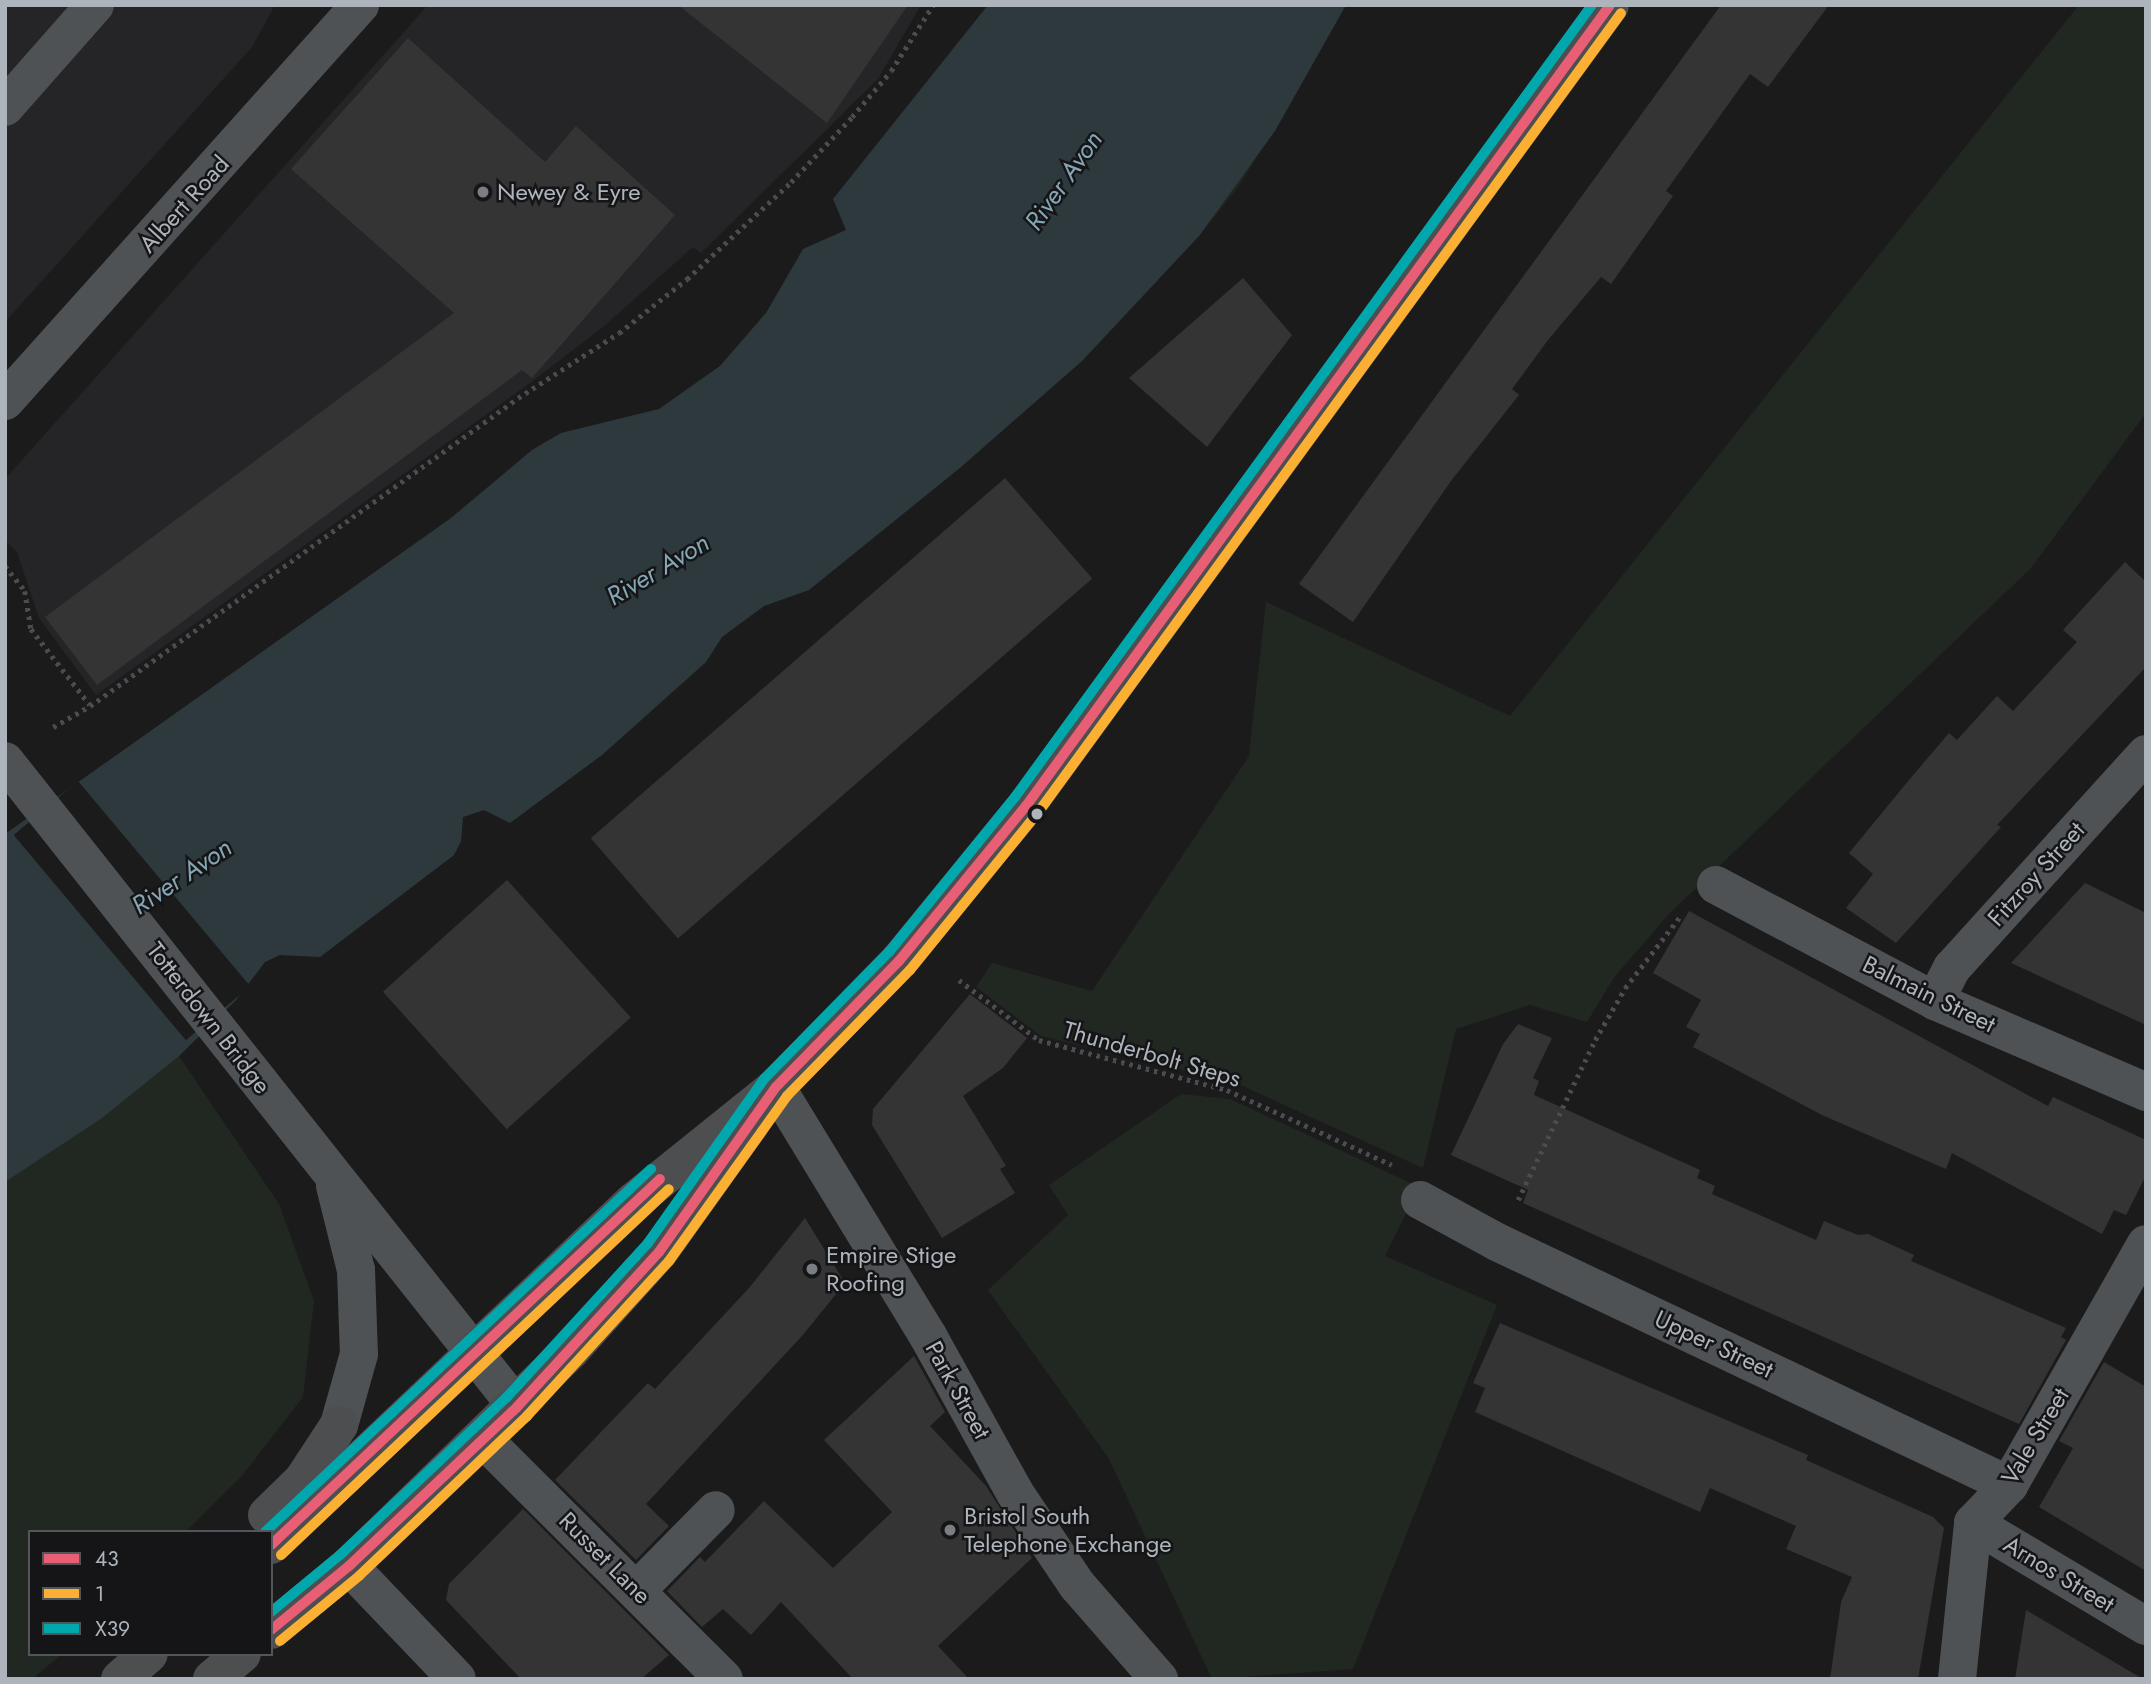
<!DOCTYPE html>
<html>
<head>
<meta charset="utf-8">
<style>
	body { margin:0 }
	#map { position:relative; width:2151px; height:1684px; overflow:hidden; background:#1b1b1b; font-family:Jost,sans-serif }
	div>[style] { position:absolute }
	.built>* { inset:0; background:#252527 }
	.green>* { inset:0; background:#212821 }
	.water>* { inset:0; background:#2e393d }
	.pier>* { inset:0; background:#1b1b1b; transform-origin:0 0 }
	.building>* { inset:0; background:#343435; transform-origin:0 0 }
	.path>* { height:4.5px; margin-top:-2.25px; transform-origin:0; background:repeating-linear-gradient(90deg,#4b4c4f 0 3.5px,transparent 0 8.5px) }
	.minor>* { height:38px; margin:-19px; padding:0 19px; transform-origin:19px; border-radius:19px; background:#4f5254 }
	.highway>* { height:38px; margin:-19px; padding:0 19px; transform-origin:19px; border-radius:19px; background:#4d4e50 }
	.bus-1>* { height:10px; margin:-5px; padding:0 5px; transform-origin:5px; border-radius:5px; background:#e85e74 }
	.bus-2>* { height:10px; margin:-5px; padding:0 5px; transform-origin:5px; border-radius:5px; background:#fbb033 }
	.bus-3>* { height:10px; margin:-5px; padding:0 5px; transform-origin:5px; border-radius:5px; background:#00a8ad }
	.dots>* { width:19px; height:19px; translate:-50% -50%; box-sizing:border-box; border:4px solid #151517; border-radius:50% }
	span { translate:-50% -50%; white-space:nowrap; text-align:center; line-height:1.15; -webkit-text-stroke:5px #151517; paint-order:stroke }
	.poi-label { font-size:24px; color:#adb4bb }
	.left { translate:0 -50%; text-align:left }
	.street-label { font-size:24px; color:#adb4bb }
	.water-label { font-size:26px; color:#85a6b5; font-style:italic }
	.frame { position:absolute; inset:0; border:7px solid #adb4bb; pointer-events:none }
	.legend { position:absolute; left:28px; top:1530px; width:245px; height:126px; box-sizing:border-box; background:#151517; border:2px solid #525559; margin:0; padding:9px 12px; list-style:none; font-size:21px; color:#adb4bb }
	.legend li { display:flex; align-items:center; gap:14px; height:35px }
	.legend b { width:35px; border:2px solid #525559 }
</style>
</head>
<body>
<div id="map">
	<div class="built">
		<i style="clip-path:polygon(5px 5px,275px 5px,252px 47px,5px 322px)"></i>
		<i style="clip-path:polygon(428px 5px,921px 5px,878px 79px,701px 253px,693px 247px,603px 327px,530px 383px,96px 695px,39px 618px,17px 552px,5px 540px,5px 479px)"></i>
	</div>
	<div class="green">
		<i style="clip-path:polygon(1346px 5px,1241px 183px,1199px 236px,1082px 361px,961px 467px,809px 590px,764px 606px,722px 637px,706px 662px,602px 755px,510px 823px,484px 810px,463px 817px,461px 841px,454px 855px,320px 957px,280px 955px,265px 962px,236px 1000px,179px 1056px,279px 1204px,314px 1301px,303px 1397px,241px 1477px,185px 1532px,30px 1532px,30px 1654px,62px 1654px,32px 1679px,5px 1679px,5px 1067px)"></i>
		<i style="clip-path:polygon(2079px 5px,2146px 5px,2146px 413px,2031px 568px,1670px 913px,1615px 976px,1587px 1022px,1530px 1005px,1456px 1029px,1423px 1168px,1234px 1082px,1041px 1036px,976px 987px,992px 963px,1092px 991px,1249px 756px,1266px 602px,1510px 716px)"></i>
		<i style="clip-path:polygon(1181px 1094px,1230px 1099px,1419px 1187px,1385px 1256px,1497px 1305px,1353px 1669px,1212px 1679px,1109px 1459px,988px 1290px,1068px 1215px,1049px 1185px)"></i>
	</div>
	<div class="water">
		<i style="clip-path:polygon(988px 5px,1346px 5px,1275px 131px,1199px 236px,1082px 361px,961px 467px,809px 590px,764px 606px,722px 637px,706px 662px,602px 755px,510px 823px,484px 810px,463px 817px,461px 841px,454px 855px,320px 957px,280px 955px,265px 962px,236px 1000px,179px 1056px,102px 1118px,5px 1182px,5px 834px,451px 518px,532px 450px,561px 433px,659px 409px,720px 366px,766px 313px,803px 249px,846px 230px,833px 199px)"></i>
	</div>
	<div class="pier">
		<i style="left:78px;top:781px;width:268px;height:84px;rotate:50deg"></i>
	</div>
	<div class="building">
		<i style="clip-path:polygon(678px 5px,908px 5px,827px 123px)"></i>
		<i style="clip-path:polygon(1721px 5px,1829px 5px,1768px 87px,1750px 74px,1666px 191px,1673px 196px,1611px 284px,1601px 277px,1548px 340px,1512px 389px,1519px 395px,1451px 481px,1353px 622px,1299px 584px)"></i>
		<i style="clip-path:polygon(408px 38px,545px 162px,576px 126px,675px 215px,532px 378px,522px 370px,97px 685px,45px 617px,454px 313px,291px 169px)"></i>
		<i style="clip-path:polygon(1243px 278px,1292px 335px,1207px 447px,1129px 378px)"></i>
		<i style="left:1005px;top:478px;width:133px;height:549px;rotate:49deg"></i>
		<i style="clip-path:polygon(2125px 562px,2146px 582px,2146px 667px,1997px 825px,2001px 827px,1896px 943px,1846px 908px,1873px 874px,1849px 853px,1909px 780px,1949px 733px,1957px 740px,1997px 696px,2013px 711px,2077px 642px,2063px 630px)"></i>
		<i style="left:507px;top:880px;width:185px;height:167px;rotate:48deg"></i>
		<i style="clip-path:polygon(2085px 883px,2146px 913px,2146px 1025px,2011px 963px)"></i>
		<i style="clip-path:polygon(1689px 911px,2048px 1106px,2053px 1097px,2146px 1140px,2146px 1175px,2126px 1215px,2114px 1210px,2102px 1234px,1952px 1153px,1946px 1169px,1822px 1115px,1693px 1047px,1700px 1034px,1686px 1027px,1701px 1000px,1653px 973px)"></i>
		<i style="clip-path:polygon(970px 994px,1027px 1038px,1003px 1068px,963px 1096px,1006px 1166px,1000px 1169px,1015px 1193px,942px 1238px,872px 1125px,873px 1109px)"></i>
		<i style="clip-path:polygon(1518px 1024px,1552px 1038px,1533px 1078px,1539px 1081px,1534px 1095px,1700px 1170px,1697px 1178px,1715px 1186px,1712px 1194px,1816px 1240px,1824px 1221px,1858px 1235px,1868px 1234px,1914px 1255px,1911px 1261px,2066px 1328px,2061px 1337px,2066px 1340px,2019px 1424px,1523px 1203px,1528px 1190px,1451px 1155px,1503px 1044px)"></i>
		<i style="clip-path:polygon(805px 1218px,845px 1283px,802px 1336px,646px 1504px,669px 1526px,636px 1560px,555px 1480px,648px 1383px,655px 1389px,749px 1288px)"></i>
		<i style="clip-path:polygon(1500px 1323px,1808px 1455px,1806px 1460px,1933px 1517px,1944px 1528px,1918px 1679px,1830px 1679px,1841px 1602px,1852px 1577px,1786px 1549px,1796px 1526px,1710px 1488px,1700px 1512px,1475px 1412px,1485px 1388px,1473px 1383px)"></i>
		<i style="clip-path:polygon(914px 1356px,945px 1412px,930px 1426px,986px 1486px,1032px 1558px,938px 1646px,969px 1679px,853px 1679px,781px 1602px,751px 1635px,723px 1609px,702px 1627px,667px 1591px,700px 1557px,705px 1562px,764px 1501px,833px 1568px,892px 1512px,824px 1440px)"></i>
		<i style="clip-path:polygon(2104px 1362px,2146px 1387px,2146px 1571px,2039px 1507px,2073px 1448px,2059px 1441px)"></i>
		<i style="clip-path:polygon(523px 1509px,669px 1655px,641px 1679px,521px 1679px,446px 1600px,449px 1584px)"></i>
		<i style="clip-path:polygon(2026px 1610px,2143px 1679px,2015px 1679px)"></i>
	</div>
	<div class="path">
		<i style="left:5px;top:566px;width:32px;rotate:51deg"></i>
		<i style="left:25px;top:591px;width:38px;rotate:81deg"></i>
		<i style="left:31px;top:629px;width:96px;rotate:52.2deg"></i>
		<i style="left:53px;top:727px;width:43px;rotate:-29.6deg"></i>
		<i style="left:90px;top:706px;width:527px;rotate:-35.74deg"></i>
		<i style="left:518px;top:398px;width:120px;rotate:-32.8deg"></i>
		<i style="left:619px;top:333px;width:87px;rotate:-38.5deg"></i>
		<i style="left:687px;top:279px;width:142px;rotate:-43deg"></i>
		<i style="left:791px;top:182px;width:89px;rotate:-46.8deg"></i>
		<i style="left:852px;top:117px;width:60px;rotate:-49.7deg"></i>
		<i style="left:891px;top:71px;width:78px;rotate:-57.5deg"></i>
		<i style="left:959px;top:980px;width:100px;rotate:36.9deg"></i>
		<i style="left:1039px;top:1040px;width:195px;rotate:14.9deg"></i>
		<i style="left:1227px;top:1090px;width:181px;rotate:24.4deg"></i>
		<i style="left:1518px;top:1200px;width:178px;rotate:-64.3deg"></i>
		<i style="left:1595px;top:1040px;width:60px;rotate:-60deg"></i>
		<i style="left:1625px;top:988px;width:93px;rotate:-52.4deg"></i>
	</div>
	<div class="minor">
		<i style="left:5px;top:107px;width:136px;rotate:-48.6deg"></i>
		<i style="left:5px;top:401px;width:532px;rotate:-48.12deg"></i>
		<i style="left:5px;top:761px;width:824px;rotate:51.6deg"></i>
		<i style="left:1716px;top:885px;width:248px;rotate:27.9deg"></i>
		<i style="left:1935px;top:1001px;width:230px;rotate:23.3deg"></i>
		<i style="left:1935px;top:1001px;width:37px;rotate:-63deg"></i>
		<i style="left:1952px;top:968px;width:289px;rotate:-47.8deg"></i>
		<i style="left:776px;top:1087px;width:292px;rotate:58.6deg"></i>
		<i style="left:928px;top:1336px;width:179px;rotate:61deg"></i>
		<i style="left:1015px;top:1493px;width:111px;rotate:56deg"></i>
		<i style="left:1077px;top:1585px;width:125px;rotate:48.9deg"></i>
		<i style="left:335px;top:1186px;width:87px;rotate:76deg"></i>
		<i style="left:356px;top:1270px;width:84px;rotate:88deg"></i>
		<i style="left:359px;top:1354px;width:74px;rotate:105.7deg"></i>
		<i style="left:1420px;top:1200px;width:88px;rotate:28.6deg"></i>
		<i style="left:1497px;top:1242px;width:567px;rotate:25.39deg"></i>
		<i style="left:483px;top:1439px;width:340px;rotate:44.9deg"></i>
		<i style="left:1973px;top:1523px;width:201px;rotate:30.8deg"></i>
		<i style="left:349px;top:1566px;width:156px;rotate:46.3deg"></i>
		<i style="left:637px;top:1590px;width:112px;rotate:-45.4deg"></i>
		<i style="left:1957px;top:1679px;width:157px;rotate:-84.1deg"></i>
		<i style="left:1973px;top:1523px;width:52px;rotate:-46.5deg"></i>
		<i style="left:2009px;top:1485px;width:277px;rotate:-60.4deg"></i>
	</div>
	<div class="highway">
		<i style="left:267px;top:1515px;width:50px;rotate:-44.2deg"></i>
		<i style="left:303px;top:1480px;width:66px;rotate:-56.8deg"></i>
		<i style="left:271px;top:1545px;width:500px;rotate:-43.46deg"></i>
		<i style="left:634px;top:1201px;width:182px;rotate:-38.8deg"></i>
		<i style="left:776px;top:1087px;width:176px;rotate:-45.7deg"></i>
		<i style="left:899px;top:961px;width:200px;rotate:-50.7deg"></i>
		<i style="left:1026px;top:806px;width:991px;rotate:-53.9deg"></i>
		<i style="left:271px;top:1630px;width:101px;rotate:-39.4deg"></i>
		<i style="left:349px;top:1566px;width:310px;rotate:-44.2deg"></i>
		<i style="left:571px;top:1350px;width:132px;rotate:-48.1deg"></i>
		<i style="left:659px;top:1252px;width:158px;rotate:-54.5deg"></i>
		<i style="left:120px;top:1679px;width:38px;rotate:-41deg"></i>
		<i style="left:212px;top:1679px;width:39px;rotate:-40deg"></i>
	</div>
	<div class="bus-1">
		<i style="left:271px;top:1545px;width:534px;rotate:-43.26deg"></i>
		<i style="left:271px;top:1630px;width:101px;rotate:-39.4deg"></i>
		<i style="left:349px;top:1566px;width:231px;rotate:-43.4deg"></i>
		<i style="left:517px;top:1407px;width:210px;rotate:-47.5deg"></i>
		<i style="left:659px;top:1252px;width:202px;rotate:-54.7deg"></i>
		<i style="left:776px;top:1087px;width:176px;rotate:-45.7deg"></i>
		<i style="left:899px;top:961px;width:200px;rotate:-50.7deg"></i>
		<i style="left:1026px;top:806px;width:991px;rotate:-53.9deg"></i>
	</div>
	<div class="bus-2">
		<i style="left:281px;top:1555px;width:533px;rotate:-43.33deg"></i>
		<i style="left:280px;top:1641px;width:102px;rotate:-39.4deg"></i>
		<i style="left:359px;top:1576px;width:232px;rotate:-43.6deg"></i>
		<i style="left:527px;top:1416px;width:210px;rotate:-47.5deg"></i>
		<i style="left:669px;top:1261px;width:203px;rotate:-54.4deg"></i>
		<i style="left:787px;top:1096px;width:176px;rotate:-45.7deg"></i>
		<i style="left:910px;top:970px;width:201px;rotate:-50.9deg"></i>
		<i style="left:1037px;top:814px;width:991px;rotate:-53.9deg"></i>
	</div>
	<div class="bus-3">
		<i style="left:265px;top:1532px;width:530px;rotate:-43.24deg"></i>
		<i style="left:271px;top:1612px;width:89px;rotate:-39.6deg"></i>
		<i style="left:340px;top:1555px;width:230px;rotate:-43.4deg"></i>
		<i style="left:507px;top:1397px;width:209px;rotate:-47.5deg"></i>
		<i style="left:648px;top:1243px;width:202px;rotate:-54.7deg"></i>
		<i style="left:765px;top:1078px;width:177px;rotate:-45.5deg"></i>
		<i style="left:889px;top:952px;width:200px;rotate:-50.9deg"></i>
		<i style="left:1015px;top:797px;width:980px;rotate:-53.93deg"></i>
	</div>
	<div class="dots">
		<i style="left:483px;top:192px;background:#7a7e83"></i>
		<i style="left:1037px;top:814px;background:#adb4bb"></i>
		<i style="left:812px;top:1269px;background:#7a7e83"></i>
		<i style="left:950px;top:1530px;background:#7a7e83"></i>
	</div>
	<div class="poi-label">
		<span class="left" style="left:497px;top:192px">Newey &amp; Eyre</span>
		<span class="left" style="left:826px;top:1269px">Empire Stige<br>Roofing</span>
		<span class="left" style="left:964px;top:1530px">Bristol South<br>Telephone Exchange</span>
	</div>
	<div class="street-label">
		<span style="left:184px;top:204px;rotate:-48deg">Albert Road</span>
		<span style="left:2036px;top:874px;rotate:-48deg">Fitzroy Street</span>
		<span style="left:1929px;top:994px;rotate:26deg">Balmain Street</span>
		<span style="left:209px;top:1018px;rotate:52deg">Totterdown Bridge</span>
		<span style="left:1152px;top:1054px;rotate:16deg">Thunderbolt Steps</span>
		<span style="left:1714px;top:1344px;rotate:25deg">Upper Street</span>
		<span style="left:958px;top:1390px;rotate:61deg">Park Street</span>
		<span style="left:2035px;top:1436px;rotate:-59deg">Vale Street</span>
		<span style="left:605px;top:1558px;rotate:45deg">Russet Lane</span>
		<span style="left:2059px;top:1574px;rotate:31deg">Arnos Street</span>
	</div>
	<div class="water-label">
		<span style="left:1064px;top:181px;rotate:-55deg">River Avon</span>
		<span style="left:658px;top:570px;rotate:-31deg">River Avon</span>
		<span style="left:182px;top:877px;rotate:-34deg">River Avon</span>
	</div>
	<div class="frame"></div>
	<ul class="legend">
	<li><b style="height:9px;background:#e85e74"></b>43</li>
	<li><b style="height:9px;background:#fbb033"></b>1</li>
	<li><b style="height:9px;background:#00a8ad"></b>X39</li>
	</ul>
</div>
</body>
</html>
